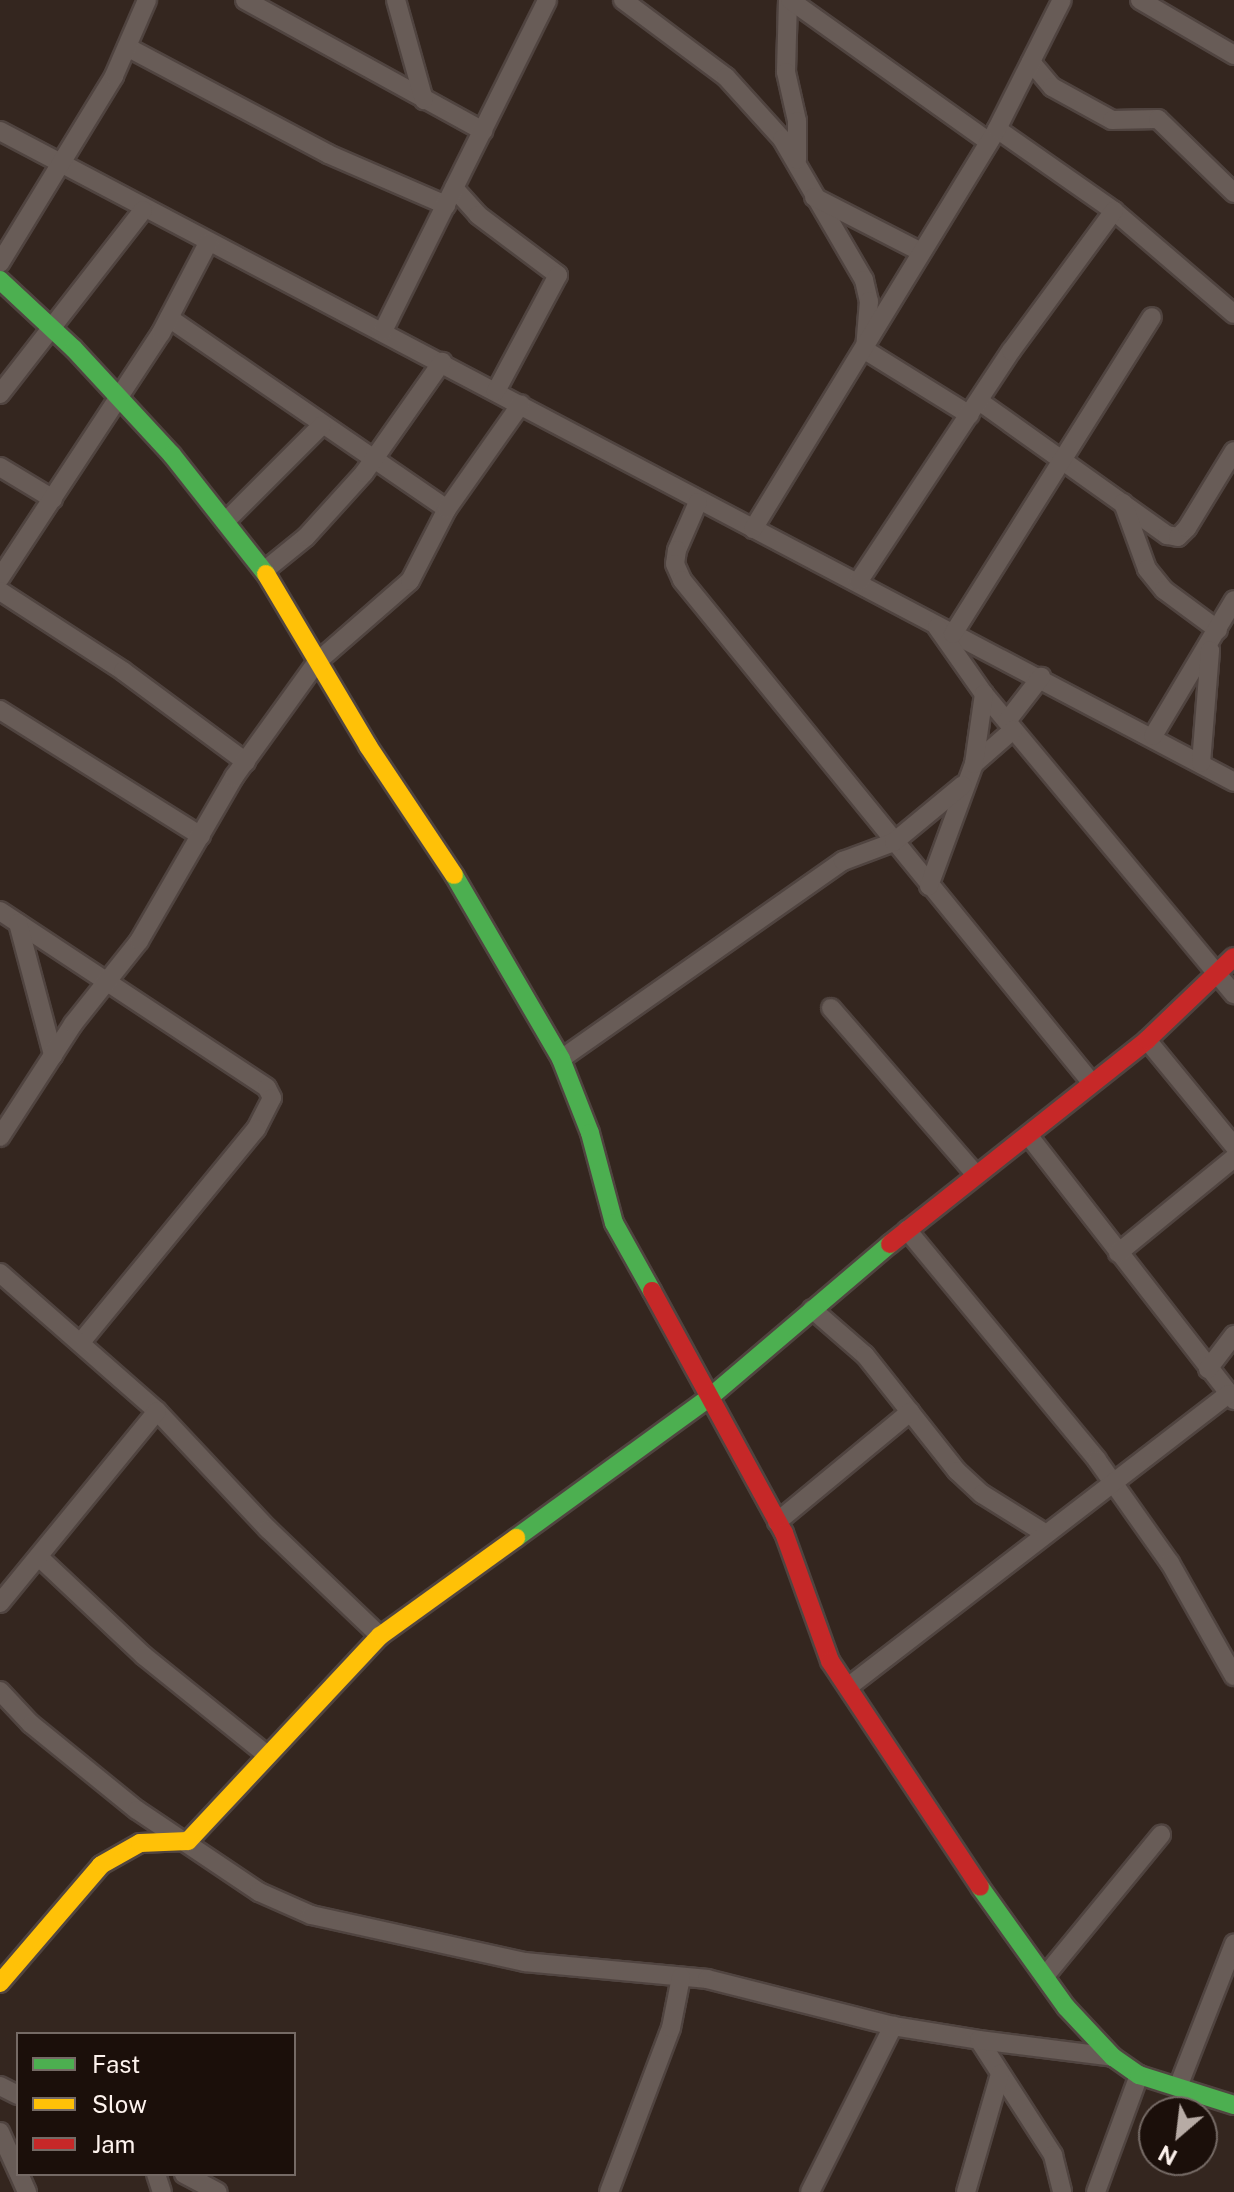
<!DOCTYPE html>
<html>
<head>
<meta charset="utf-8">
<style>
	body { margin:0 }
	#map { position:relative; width:1234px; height:2192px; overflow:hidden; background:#34261f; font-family:"Public Sans",sans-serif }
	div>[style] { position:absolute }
	.roads { filter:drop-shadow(2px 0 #504440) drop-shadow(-2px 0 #504440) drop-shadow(0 2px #504440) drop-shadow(0 -2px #504440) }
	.street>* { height:18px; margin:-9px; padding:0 9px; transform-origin:9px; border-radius:9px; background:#685c57 }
	.fast>* { height:18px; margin:-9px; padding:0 9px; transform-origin:9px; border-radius:9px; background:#4caf50 }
	.slow>* { height:18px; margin:-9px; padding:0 9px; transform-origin:9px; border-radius:9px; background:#ffc107 }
	.jam>* { height:18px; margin:-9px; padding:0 9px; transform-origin:9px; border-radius:9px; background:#c62828 }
	span { translate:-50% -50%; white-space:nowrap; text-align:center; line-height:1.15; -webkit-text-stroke:6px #1b0f0a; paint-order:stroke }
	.legend { position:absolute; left:16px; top:2032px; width:280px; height:144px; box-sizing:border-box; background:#1b0f0a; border:2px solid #756a65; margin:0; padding:10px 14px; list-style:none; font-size:24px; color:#fdf2ed }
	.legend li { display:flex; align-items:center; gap:16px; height:40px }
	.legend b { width:40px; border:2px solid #756a65 }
	.north { position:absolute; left:1138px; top:2096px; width:80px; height:80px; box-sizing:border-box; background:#1b0f0a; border:2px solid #756a65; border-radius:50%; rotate:208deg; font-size:22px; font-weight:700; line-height:32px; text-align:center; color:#fdf2ed }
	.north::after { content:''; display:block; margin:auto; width:28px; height:36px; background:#b7aba5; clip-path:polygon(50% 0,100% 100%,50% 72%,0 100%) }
</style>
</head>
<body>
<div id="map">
	<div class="roads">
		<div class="street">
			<i style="left:245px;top:0;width:272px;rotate:28.8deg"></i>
			<i style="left:396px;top:0;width:104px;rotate:74.4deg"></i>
			<i style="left:623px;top:0;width:129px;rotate:36.8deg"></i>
			<i style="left:726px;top:77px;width:84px;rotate:47.9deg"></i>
			<i style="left:782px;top:139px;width:163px;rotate:59.8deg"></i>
			<i style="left:864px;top:280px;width:22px;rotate:77deg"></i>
			<i style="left:869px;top:301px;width:49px;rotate:94.7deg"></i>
			<i style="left:865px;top:350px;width:123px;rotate:31.8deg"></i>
			<i style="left:788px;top:0;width:72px;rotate:91.6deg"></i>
			<i style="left:786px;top:72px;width:50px;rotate:77.3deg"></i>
			<i style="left:797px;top:121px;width:39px;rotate:90deg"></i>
			<i style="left:790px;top:0;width:244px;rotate:35.5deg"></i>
			<i style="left:1140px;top:0;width:109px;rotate:30.3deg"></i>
			<i style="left:127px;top:47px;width:228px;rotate:28deg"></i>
			<i style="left:328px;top:154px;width:129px;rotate:23.4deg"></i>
			<i style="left:1031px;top:62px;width:33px;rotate:50deg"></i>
			<i style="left:1052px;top:87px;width:68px;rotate:28.8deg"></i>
			<i style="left:1112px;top:120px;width:46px;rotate:-1.2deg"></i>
			<i style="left:1158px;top:119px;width:106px;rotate:44.2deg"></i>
			<i style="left:997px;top:129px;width:143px;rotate:35deg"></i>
			<i style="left:1114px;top:211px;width:158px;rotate:40.6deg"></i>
			<i style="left:0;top:131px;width:1395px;rotate:27.81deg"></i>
			<i style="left:454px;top:188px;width:36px;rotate:48deg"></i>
			<i style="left:478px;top:215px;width:100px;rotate:36.9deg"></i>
			<i style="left:558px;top:275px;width:132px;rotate:118.1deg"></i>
			<i style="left:814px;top:197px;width:120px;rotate:27.2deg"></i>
			<i style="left:0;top:263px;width:219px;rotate:-58.6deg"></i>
			<i style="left:114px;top:76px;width:83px;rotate:-66.5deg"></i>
			<i style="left:169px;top:318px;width:337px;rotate:34.5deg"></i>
			<i style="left:383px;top:331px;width:369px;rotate:-63.6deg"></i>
			<i style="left:0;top:394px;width:233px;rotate:-52.1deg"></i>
			<i style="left:979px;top:401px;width:231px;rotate:35.5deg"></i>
			<i style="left:1167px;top:535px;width:11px;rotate:10deg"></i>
			<i style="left:1178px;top:537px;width:13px;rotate:-45deg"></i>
			<i style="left:1187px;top:528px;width:90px;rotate:-58.6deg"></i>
			<i style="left:0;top:467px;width:62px;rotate:31.1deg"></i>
			<i style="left:698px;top:502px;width:52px;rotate:113.6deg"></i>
			<i style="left:677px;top:550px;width:14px;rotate:98deg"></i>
			<i style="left:675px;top:564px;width:17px;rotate:66deg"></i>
			<i style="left:682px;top:580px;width:648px;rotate:50.83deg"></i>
			<i style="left:1123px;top:503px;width:70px;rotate:70deg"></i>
			<i style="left:1147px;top:569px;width:27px;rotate:51deg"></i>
			<i style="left:1164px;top:590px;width:67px;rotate:36.5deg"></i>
			<i style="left:225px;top:522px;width:137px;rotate:-45deg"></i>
			<i style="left:753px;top:529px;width:469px;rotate:-58.6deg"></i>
			<i style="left:997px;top:129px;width:144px;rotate:-63.3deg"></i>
			<i style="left:264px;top:571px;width:54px;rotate:-39deg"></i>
			<i style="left:306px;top:537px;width:86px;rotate:-47.8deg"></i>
			<i style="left:364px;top:473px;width:136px;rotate:-54.9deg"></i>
			<i style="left:0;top:578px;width:293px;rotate:-56.7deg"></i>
			<i style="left:161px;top:333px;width:102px;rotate:-62.4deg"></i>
			<i style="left:858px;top:582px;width:277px;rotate:-56.5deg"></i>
			<i style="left:1011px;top:351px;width:174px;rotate:-53.7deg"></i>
			<i style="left:0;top:591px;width:147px;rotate:33deg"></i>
			<i style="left:123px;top:671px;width:153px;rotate:36.5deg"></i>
			<i style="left:937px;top:627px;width:82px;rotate:55deg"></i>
			<i style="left:984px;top:694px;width:391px;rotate:50.2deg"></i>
			<i style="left:953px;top:634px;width:374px;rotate:-57.9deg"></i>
			<i style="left:0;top:710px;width:237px;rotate:32.1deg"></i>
			<i style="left:1007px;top:721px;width:56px;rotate:-52.3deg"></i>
			<i style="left:1153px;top:736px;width:158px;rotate:-59.2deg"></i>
			<i style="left:1201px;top:763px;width:113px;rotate:-85.4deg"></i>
			<i style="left:974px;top:764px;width:52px;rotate:-41.1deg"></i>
			<i style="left:929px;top:886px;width:130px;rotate:-69.8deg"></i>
			<i style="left:974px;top:764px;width:71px;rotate:-81.9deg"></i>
			<i style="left:0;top:911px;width:320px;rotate:33.5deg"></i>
			<i style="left:267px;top:1088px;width:11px;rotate:63deg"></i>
			<i style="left:272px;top:1098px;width:35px;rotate:117deg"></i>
			<i style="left:256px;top:1129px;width:274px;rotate:129.4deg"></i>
			<i style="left:18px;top:923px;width:137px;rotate:75.1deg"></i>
			<i style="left:831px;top:1008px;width:221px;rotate:49deg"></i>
			<i style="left:1147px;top:1040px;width:137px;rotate:50.6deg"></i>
			<i style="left:561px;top:1059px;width:345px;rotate:-35.1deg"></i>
			<i style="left:843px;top:861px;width:54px;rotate:-20.4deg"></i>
			<i style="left:894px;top:842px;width:89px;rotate:-39.6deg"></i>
			<i style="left:1028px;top:1135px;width:336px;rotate:52.1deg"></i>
			<i style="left:0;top:1137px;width:135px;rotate:-57.1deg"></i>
			<i style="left:73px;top:1024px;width:106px;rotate:-51.5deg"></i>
			<i style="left:139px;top:941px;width:190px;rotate:-59.9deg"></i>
			<i style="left:234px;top:777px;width:142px;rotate:-54.2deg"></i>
			<i style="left:317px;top:662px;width:123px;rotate:-41.1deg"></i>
			<i style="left:410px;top:581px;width:81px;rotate:-62.8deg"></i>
			<i style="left:447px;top:509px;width:128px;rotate:-54.8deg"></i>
			<i style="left:907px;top:1230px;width:298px;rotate:50.4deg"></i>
			<i style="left:1097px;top:1460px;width:126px;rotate:54.7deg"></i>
			<i style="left:1170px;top:1563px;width:130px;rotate:60.5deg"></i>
			<i style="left:1118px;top:1253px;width:150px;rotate:-39.3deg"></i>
			<i style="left:0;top:1273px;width:209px;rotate:41.3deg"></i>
			<i style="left:157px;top:1411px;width:162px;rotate:46.8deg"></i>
			<i style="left:268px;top:1529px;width:155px;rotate:43.7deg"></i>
			<i style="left:812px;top:1309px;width:70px;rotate:41deg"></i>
			<i style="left:865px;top:1355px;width:148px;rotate:51.6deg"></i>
			<i style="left:957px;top:1471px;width:34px;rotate:43deg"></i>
			<i style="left:982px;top:1494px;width:75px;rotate:32deg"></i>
			<i style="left:1208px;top:1369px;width:43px;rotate:-52.6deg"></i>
			<i style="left:777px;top:1522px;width:173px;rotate:-39.6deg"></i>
			<i style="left:40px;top:1558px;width:143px;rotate:43.3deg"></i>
			<i style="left:144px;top:1656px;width:156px;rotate:38.8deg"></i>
			<i style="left:0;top:1603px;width:248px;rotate:-50.7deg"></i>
			<i style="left:848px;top:1687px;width:480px;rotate:-37.6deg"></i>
			<i style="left:0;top:1691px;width:45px;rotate:46.8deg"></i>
			<i style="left:31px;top:1724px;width:136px;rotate:39.1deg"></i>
			<i style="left:137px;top:1810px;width:147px;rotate:33.9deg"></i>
			<i style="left:259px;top:1892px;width:57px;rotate:23.9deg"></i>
			<i style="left:311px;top:1915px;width:219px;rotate:12.4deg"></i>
			<i style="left:525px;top:1962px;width:183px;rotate:5.3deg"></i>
			<i style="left:707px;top:1979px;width:192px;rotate:14.2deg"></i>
			<i style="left:893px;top:2026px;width:87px;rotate:9.2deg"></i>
			<i style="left:979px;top:2040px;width:137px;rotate:57.2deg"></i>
			<i style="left:1053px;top:2155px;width:38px;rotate:76deg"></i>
			<i style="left:1045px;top:1976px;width:183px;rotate:-50.6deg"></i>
			<i style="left:979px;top:2040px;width:135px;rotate:7.2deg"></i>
			<i style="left:0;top:2086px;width:20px;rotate:27deg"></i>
			<i style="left:1178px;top:2087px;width:154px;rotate:-68.6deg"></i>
			<i style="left:0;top:2132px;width:44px;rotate:65.8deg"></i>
			<i style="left:19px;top:2174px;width:20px;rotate:66deg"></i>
			<i style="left:156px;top:2174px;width:19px;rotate:72deg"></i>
			<i style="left:184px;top:2174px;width:38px;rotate:28deg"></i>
			<i style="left:609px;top:2192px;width:175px;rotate:-69.3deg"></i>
			<i style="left:671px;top:2028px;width:52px;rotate:-78.9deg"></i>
			<i style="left:810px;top:2192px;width:186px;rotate:-63.4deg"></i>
			<i style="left:966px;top:2192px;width:123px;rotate:-73.9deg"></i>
			<i style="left:1096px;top:2192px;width:125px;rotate:-69.8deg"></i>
		</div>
		<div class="fast">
			<i style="left:0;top:280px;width:101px;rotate:43deg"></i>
			<i style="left:74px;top:349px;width:144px;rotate:47.2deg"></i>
			<i style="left:172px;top:455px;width:152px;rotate:51.7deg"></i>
			<i style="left:454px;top:875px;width:213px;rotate:59.8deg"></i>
			<i style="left:561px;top:1059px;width:79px;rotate:68.6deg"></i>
			<i style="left:590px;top:1133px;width:93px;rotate:75.1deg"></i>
			<i style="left:614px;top:1223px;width:78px;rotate:60.8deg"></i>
			<i style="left:516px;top:1538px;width:238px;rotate:-36deg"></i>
			<i style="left:709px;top:1398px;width:238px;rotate:-40.4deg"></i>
			<i style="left:980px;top:1887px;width:148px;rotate:54.4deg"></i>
			<i style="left:1066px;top:2007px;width:69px;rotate:46.8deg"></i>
			<i style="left:1113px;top:2057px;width:32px;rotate:35deg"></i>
			<i style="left:1139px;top:2075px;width:100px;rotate:17.5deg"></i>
		</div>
		<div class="slow">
			<i style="left:266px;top:574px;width:200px;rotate:59.3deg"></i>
			<i style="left:368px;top:746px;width:155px;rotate:56.3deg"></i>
			<i style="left:0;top:1983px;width:155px;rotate:-49.4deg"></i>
			<i style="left:101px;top:1865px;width:45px;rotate:-29.4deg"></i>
			<i style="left:140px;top:1843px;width:48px;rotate:-2.4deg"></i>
			<i style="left:188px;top:1841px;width:281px;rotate:-46.9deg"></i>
			<i style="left:380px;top:1636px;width:168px;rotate:-35.8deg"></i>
		</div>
		<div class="jam">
			<i style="left:890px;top:1244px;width:328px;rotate:-38.4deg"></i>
			<i style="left:1147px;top:1040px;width:120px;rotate:-43.7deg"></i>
			<i style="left:652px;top:1291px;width:276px;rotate:61.4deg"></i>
			<i style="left:784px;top:1533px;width:136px;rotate:70.2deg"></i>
			<i style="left:830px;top:1661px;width:271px;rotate:56.4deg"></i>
		</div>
	</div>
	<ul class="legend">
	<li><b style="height:10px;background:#4caf50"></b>Fast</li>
	<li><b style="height:10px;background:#ffc107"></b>Slow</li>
	<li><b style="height:10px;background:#c62828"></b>Jam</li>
	</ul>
	<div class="north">N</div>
</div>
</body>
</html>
